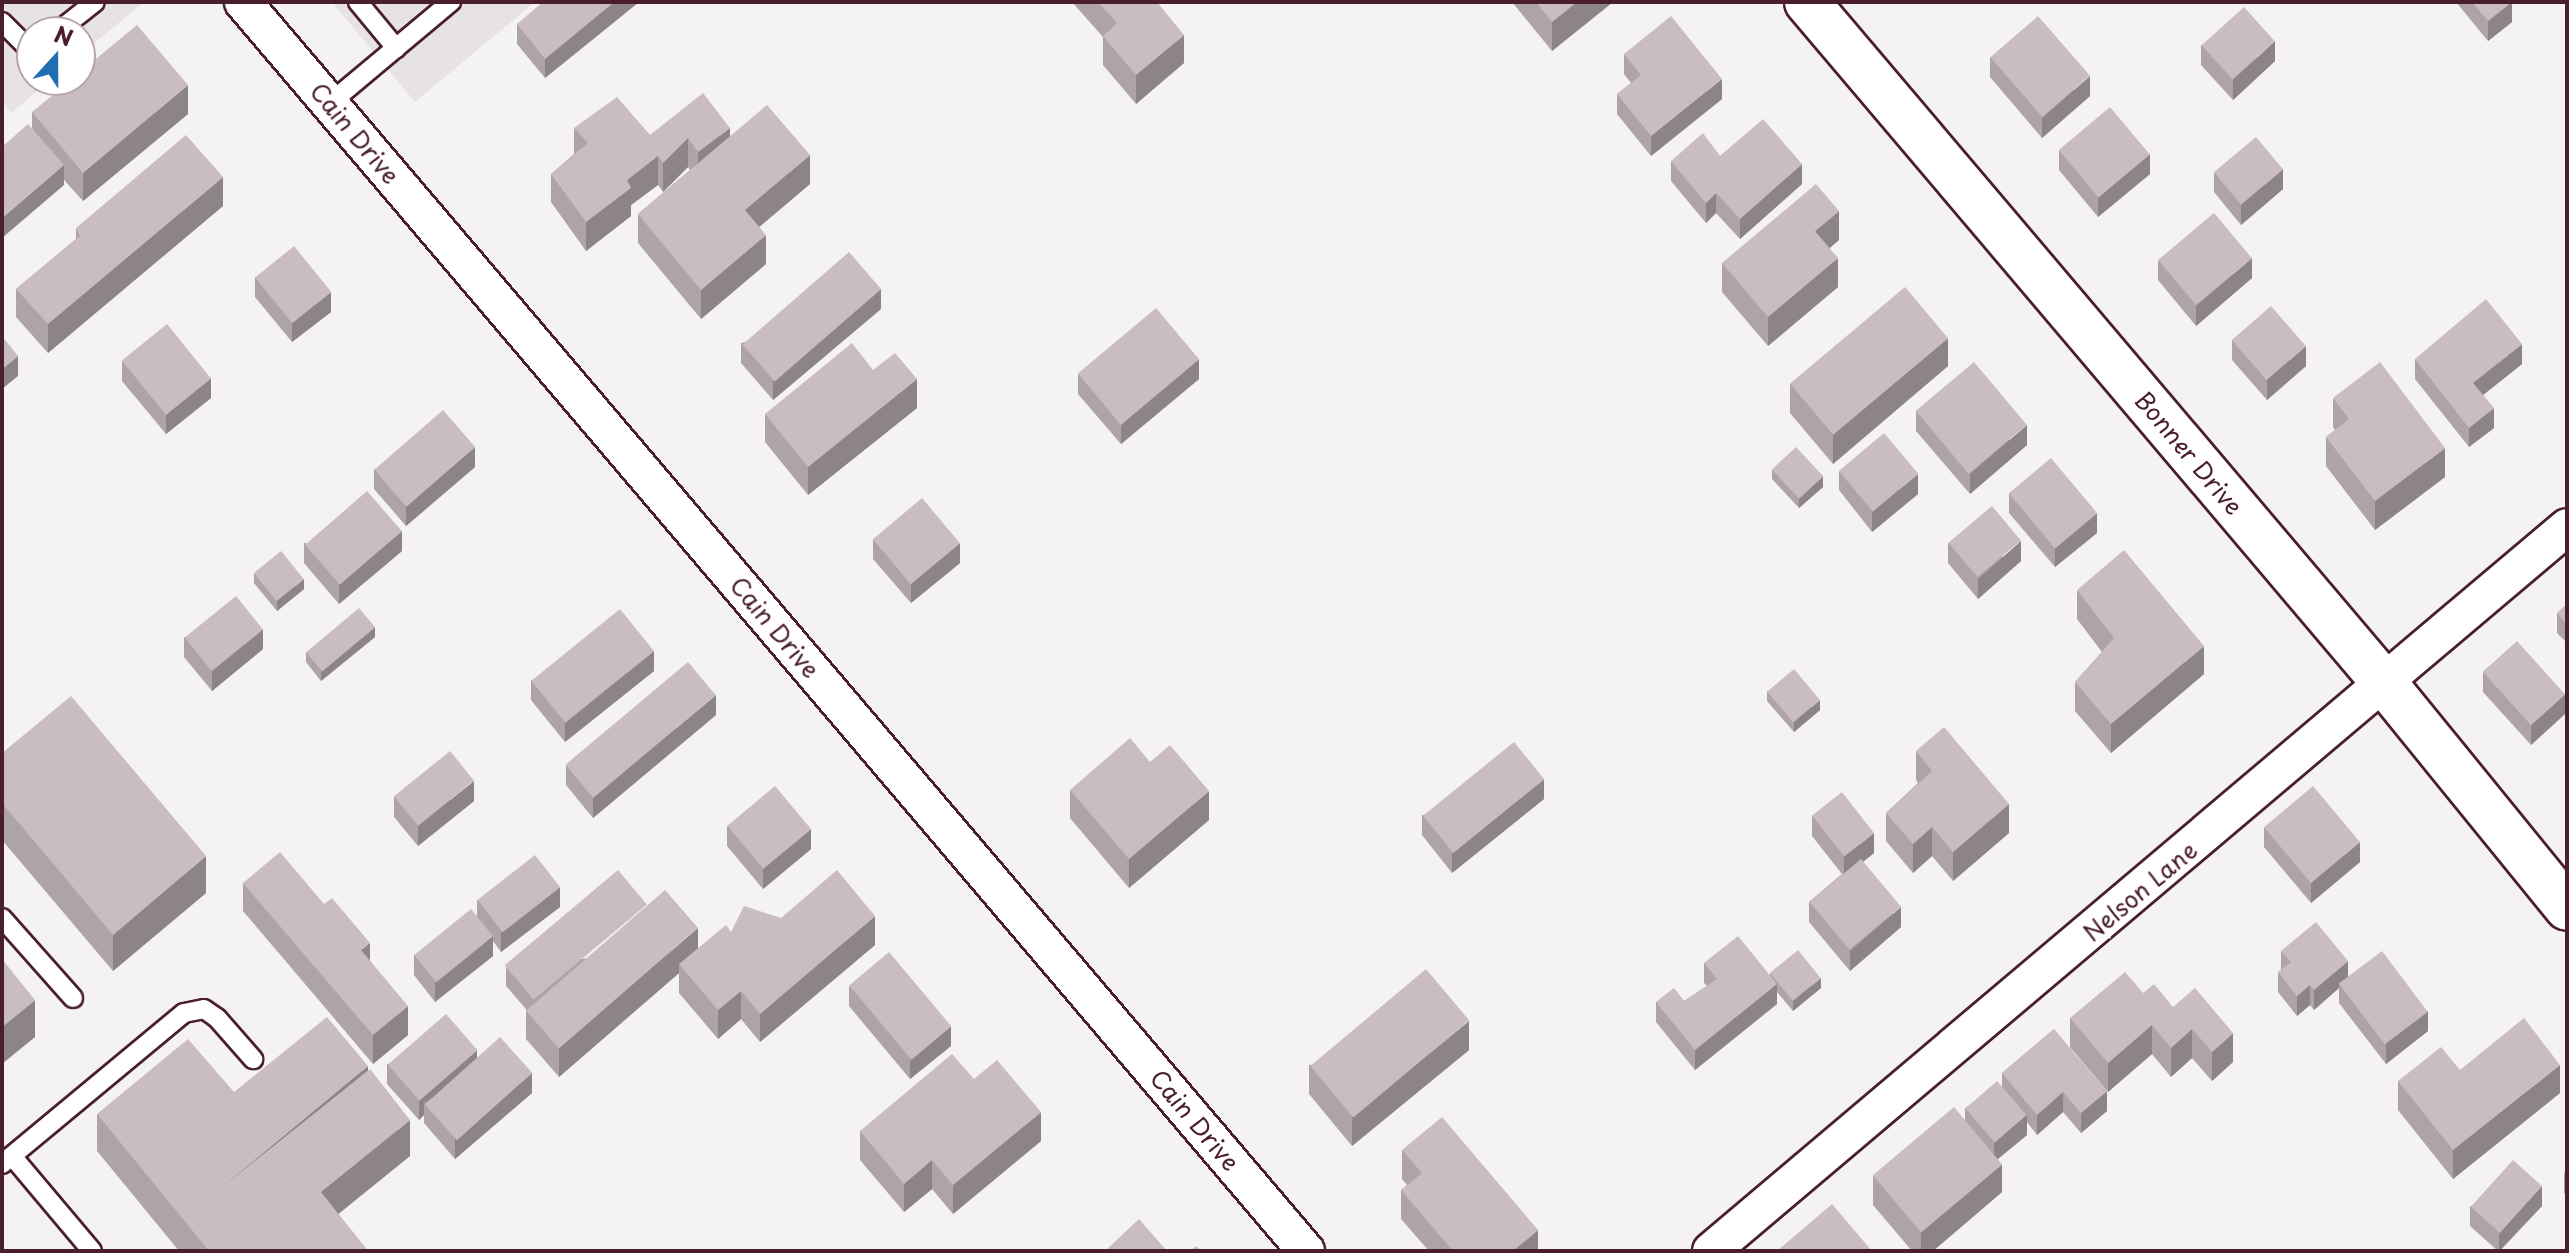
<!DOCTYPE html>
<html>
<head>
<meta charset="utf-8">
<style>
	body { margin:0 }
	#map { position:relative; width:2569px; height:1253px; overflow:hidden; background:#f4f2f2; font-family:"Playpen Sans",sans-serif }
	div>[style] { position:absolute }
	.built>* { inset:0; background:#e7e2e3 }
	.roads { filter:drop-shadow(2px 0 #4a1f2b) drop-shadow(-2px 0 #4a1f2b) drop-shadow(0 2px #4a1f2b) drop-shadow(0 -2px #4a1f2b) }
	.lane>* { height:18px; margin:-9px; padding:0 9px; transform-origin:9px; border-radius:9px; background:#fff }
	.street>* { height:36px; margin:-18px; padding:0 18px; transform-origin:18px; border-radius:18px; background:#fff }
	.secondary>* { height:44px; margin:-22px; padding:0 22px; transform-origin:22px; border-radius:22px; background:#fff }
	.wall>* { inset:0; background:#aea3a6 }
	.shaded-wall>* { inset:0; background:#8d8487 }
	.building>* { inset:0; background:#cabdc1; transform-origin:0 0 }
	span { translate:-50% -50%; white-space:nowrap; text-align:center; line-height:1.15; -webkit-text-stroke:8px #fff; paint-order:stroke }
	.street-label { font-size:24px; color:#4a1f2b }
	.frame { position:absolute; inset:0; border:4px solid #4a1f2b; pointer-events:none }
	.north { position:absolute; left:16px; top:16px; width:80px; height:80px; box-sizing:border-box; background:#fff; border:2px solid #b7a5aa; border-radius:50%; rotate:21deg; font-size:22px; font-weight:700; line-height:32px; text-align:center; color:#4a1f2b }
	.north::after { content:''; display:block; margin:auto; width:28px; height:36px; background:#1f6fb2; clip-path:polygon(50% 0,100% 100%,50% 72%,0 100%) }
</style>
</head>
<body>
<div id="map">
	<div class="built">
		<i style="clip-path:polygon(2px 2px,144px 2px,80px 55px,80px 32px,32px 32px,32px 80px,50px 80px,11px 113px,2px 102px)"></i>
		<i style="clip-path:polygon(332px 2px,535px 2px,415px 102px)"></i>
	</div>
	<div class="roads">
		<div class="lane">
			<i style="left:358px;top:2px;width:60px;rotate:50.4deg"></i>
			<i style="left:2px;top:22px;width:42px;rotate:45deg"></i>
			<i style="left:57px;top:32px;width:48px;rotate:-38.3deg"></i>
			<i style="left:330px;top:103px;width:158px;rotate:-39.9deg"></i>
			<i style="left:2px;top:918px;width:107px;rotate:48.4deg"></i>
			<i style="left:12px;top:1156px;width:124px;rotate:49.9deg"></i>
			<i style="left:2px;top:1164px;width:236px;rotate:-39.7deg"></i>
			<i style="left:184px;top:1013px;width:20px;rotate:-11deg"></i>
			<i style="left:204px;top:1009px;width:16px;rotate:35deg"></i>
			<i style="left:217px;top:1018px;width:55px;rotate:48.7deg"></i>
		</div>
		<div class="street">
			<i style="left:243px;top:2px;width:1640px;rotate:49.6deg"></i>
			<i style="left:1711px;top:1251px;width:1121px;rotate:-40.22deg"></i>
		</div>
		<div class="secondary">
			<i style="left:1807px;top:2px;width:895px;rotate:49.71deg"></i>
			<i style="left:2386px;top:685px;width:287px;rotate:50.9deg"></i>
		</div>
	</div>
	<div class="wall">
		<i style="clip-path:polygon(639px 2px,545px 78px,517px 44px,517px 24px)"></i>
		<i style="clip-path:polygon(1072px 2px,1157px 2px,1184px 63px,1136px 104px,1103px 65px,1103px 37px)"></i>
		<i style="clip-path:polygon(1512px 2px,1613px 2px,1552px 51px)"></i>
		<i style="clip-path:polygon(2456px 2px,2512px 2px,2512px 22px,2488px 41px)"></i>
		<i style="clip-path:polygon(2201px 45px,2275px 61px,2233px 100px,2201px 65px)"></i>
		<i style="clip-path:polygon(1624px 54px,1722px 99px,1651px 156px,1617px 114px,1617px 94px,1631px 83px,1624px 74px)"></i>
		<i style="clip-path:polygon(1990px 57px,2090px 96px,2042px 138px,1990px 77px)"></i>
		<i style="clip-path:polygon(32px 112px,188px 114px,83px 201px,64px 180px,64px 185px,32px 128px)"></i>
		<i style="clip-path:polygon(574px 128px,650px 135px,730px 136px,810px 184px,759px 227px,766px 264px,701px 319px,638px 243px,638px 214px,690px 170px,688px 167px,663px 192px,658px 185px,631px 205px,631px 216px,586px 251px,551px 202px,551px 174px,574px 154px)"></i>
		<i style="clip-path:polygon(2059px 150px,2150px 174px,2098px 217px,2059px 170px)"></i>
		<i style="clip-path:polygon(1720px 156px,1802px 184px,1740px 239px,1716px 213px,1706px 223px,1671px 181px,1671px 161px)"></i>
		<i style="clip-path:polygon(2214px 172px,2283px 189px,2241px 225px,2214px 192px)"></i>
		<i style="clip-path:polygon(223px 206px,48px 353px,16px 317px,16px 289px,76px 239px,76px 228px)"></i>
		<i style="clip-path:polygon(1839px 240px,1830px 248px,1838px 287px,1768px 346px,1722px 292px,1722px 263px)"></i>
		<i style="clip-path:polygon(2158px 260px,2252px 278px,2196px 326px,2158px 280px)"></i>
		<i style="clip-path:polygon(255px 277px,331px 312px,292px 342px,255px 297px)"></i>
		<i style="clip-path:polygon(881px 309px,773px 400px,741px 363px,741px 343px)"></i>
		<i style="clip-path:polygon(2232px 340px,2306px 366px,2267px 400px,2232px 360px)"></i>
		<i style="clip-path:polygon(2415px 359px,2522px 364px,2483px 395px,2494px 428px,2469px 447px,2415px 379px)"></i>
		<i style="clip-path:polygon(122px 361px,211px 398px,166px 434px,122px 381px)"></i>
		<i style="clip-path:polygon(1948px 366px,1833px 464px,1790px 413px,1790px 384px)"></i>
		<i style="clip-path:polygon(873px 370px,917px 408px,808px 495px,765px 442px,765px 414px)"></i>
		<i style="clip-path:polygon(1078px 374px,1199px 379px,1121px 444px,1078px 394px)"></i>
		<i style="clip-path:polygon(2333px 398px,2445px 477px,2375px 530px,2326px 466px,2326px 437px,2335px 430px,2333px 427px)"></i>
		<i style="clip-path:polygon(1916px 411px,2027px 445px,1970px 494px,1916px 431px)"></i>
		<i style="clip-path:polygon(475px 467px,406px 526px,374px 489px,374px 469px)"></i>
		<i style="clip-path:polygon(1772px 469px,1823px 487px,1799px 508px,1772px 479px)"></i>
		<i style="clip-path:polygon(1839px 471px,1918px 494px,1872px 532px,1839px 490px)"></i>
		<i style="clip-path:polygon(2009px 493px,2097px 533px,2055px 567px,2009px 513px)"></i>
		<i style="clip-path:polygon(873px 539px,960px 563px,911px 603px,873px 559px)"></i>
		<i style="clip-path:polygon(304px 543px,402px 551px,339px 604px,304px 563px)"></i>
		<i style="clip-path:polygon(1948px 543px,2021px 561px,1978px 599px,1948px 563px)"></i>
		<i style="clip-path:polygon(254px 573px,304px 589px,277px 611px,254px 583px)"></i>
		<i style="clip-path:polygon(2077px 590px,2204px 674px,2111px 753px,2075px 711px,2075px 682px,2102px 652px,2077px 619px)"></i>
		<i style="clip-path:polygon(2567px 604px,2567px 643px,2557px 633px,2557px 613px)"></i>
		<i style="clip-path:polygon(184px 637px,263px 649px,212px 691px,184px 657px)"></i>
		<i style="clip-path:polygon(375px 637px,321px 681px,306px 662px,306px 652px)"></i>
		<i style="clip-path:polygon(654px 671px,565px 742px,531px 700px,531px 680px)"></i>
		<i style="clip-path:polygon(2483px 672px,2565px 714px,2531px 745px,2483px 692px)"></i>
		<i style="clip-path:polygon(1767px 691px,1820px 710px,1794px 732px,1767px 701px)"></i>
		<i style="clip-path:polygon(716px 715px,593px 818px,566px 785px,566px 765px)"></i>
		<i style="clip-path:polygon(1916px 751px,2009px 833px,1953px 881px,1932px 856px,1913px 873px,1886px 841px,1886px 813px,1918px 783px,1916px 780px)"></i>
		<i style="clip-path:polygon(2px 753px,206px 893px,113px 971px,2px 840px)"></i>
		<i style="clip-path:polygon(1150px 762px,1209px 820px,1129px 888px,1070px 818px,1070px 790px)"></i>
		<i style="clip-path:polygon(394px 797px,474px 801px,418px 846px,394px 817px)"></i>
		<i style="clip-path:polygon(1544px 799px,1452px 873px,1422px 835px,1422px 815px)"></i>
		<i style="clip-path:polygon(1812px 816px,1874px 853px,1863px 862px,1901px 927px,1850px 971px,1809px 922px,1809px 902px,1842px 874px,1812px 836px)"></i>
		<i style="clip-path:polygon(727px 826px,811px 849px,763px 889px,727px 846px)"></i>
		<i style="clip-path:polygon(2264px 827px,2360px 862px,2311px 903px,2264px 847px)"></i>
		<i style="clip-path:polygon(243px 883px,324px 904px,370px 960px,408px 1035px,373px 1064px,243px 911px)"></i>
		<i style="clip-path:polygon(477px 900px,560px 907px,501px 952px,493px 941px,493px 956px,435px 1002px,414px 975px,414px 955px,477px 916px)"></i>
		<i style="clip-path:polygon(731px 932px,875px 945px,760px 1042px,741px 1019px,718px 1039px,679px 993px,679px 973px,559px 1077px,526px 1039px,526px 1009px,506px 986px,506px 966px,698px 948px)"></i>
		<i style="clip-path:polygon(2281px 951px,2348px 977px,2428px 1031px,2386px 1064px,2339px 1003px,2339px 988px,2314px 1010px,2310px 1005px,2297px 1016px,2278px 992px,2278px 972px,2281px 970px)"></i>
		<i style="clip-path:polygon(1704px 963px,1770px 975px,1770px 973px,1821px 988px,1793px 1011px,1777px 992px,1777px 1004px,1695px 1070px,1656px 1022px,1656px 1002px,1684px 1001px,1707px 986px,1704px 983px)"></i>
		<i style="clip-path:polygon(849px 986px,951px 1046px,910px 1079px,849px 1006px)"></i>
		<i style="clip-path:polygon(2143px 993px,2173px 1007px,2233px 1062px,2212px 1081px,2192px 1058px,2171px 1077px,2152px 1054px,2108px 1092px,2070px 1047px,2070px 1018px)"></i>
		<i style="clip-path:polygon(2054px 1029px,2107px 1111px,2081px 1133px,2063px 1112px,2037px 1135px,2027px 1122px,2027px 1135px,1998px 1159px,2002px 1192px,1933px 1251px,1912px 1251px,1873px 1205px,1873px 1176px,1965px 1120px,1965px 1108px,2002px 1086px,2002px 1073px)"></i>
		<i style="clip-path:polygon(1469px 1050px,1352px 1146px,1309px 1094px,1309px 1065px)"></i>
		<i style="clip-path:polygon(477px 1057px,532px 1093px,455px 1159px,424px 1123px,424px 1115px,419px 1120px,387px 1084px,387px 1064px)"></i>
		<i style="clip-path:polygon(368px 1070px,410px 1156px,338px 1214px,368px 1251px,179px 1251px,97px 1151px,97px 1114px)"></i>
		<i style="clip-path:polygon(2460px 1070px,2560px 1093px,2453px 1179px,2398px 1110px,2398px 1081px)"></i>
		<i style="clip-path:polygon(974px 1079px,1041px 1141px,953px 1214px,932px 1189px,904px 1212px,860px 1160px,860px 1131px)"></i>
		<i style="clip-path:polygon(1402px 1150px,1538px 1251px,1429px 1251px,1401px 1219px,1401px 1190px,1407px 1185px,1402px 1179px)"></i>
		<i style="clip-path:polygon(2567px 1170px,2567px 1196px,2564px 1193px,2564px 1173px)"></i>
		<i style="clip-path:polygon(2470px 1206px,2542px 1206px,2500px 1251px,2498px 1251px,2470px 1226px)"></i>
	</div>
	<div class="shaded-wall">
		<i style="clip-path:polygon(614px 2px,639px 2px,545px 78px,545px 59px)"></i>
		<i style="clip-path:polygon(1577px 2px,1613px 2px,1552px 51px,1552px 22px)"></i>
		<i style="clip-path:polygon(2512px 2px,2512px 22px,2488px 41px,2488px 21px)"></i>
		<i style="clip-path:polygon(1184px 35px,1184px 63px,1136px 104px,1136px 75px)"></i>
		<i style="clip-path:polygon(2275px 41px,2275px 61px,2233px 100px,2233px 80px)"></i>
		<i style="clip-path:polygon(2090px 76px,2090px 96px,2042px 138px,2042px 118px)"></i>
		<i style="clip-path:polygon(1722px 79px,1722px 99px,1651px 156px,1651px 136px)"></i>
		<i style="clip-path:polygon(188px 85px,188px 114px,83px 201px,83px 173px)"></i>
		<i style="clip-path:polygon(730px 128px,730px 157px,698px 181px,698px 152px)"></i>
		<i style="clip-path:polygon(688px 138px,688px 167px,663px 192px,663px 163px)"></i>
		<i style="clip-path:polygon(2150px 154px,2150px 174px,2098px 217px,2098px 197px)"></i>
		<i style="clip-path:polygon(810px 155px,810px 184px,745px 239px,745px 210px)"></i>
		<i style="clip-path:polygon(658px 156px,658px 185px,631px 205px,631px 216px,586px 251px,586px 222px,627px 180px)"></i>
		<i style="clip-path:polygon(1802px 164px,1802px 184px,1740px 239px,1740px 219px)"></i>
		<i style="clip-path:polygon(64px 165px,64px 185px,2px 238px,2px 218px)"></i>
		<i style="clip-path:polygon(2283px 169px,2283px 189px,2241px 225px,2241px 205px)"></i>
		<i style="clip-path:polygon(223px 177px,223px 206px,48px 353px,48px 324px)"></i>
		<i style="clip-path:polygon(1716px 193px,1716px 213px,1706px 223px,1706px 203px)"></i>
		<i style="clip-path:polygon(1839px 211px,1839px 240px,1815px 260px,1815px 231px)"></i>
		<i style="clip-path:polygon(766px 235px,766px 264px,701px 319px,701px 290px)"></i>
		<i style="clip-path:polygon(1838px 258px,1838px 287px,1768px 346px,1768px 317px)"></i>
		<i style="clip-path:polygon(2252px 258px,2252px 278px,2196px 326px,2196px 306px)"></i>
		<i style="clip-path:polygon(881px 289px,881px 309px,773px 400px,773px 380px)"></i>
		<i style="clip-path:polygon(331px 292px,331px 312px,292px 342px,292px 323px)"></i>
		<i style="clip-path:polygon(1948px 338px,1948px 366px,1833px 464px,1833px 435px)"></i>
		<i style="clip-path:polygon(2522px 344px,2522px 364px,2473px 403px,2473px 383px)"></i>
		<i style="clip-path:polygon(2306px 346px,2306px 366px,2267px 400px,2267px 380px)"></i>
		<i style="clip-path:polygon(18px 356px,18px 376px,2px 389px,2px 369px)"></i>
		<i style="clip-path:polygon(1199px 359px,1199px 379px,1121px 444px,1121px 424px)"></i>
		<i style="clip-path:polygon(211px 378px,211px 398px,166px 434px,166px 414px)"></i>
		<i style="clip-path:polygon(917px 379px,917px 408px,808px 495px,808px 467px)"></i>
		<i style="clip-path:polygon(2494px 408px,2494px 428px,2469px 447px,2469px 428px)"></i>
		<i style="clip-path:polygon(2027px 425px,2027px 445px,1970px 494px,1970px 474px)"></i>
		<i style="clip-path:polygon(475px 447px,475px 467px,406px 526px,406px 506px)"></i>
		<i style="clip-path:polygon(2445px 448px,2445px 477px,2375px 530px,2375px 501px)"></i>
		<i style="clip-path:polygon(1918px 474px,1918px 494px,1872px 532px,1872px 512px)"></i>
		<i style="clip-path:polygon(1823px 476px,1823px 487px,1799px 508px,1799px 498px)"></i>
		<i style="clip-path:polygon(2097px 513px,2097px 533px,2055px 567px,2055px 547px)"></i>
		<i style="clip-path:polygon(402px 531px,402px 551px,339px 604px,339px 584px)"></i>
		<i style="clip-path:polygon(2021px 541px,2021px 561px,1978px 599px,1978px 579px)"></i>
		<i style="clip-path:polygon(960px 543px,960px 563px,911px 603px,911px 583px)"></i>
		<i style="clip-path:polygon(304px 579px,304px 589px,277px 611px,277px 601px)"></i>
		<i style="clip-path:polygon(375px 627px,375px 637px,321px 681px,321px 671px)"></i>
		<i style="clip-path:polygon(263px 629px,263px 649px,212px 691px,212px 671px)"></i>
		<i style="clip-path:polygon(2204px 646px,2204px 674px,2111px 753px,2111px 724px)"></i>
		<i style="clip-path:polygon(654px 651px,654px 671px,565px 742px,565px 722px)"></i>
		<i style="clip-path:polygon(2565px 694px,2565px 714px,2531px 745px,2531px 725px)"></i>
		<i style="clip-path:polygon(716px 695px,716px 715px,593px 818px,593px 798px)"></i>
		<i style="clip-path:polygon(1820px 700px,1820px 710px,1794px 732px,1794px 722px)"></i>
		<i style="clip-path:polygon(1544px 779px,1544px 799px,1452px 873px,1452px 853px)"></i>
		<i style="clip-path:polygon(474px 781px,474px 801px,418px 846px,418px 826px)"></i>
		<i style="clip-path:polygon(1209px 791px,1209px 820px,1129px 888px,1129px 859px)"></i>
		<i style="clip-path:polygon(2009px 804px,2009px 833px,1953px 881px,1953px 852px)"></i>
		<i style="clip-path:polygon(1932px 827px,1932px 856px,1913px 873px,1913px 844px)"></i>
		<i style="clip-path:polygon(811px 829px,811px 849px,763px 889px,763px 869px)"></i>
		<i style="clip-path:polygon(1874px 833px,1874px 853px,1844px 877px,1844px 857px)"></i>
		<i style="clip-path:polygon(2360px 842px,2360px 862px,2311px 903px,2311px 883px)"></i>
		<i style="clip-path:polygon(206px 856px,206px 893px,113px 971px,113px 935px)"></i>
		<i style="clip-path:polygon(560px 887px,560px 907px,501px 952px,501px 932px)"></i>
		<i style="clip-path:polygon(1901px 907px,1901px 927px,1850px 971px,1850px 951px)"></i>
		<i style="clip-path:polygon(875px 916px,875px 945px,760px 1042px,760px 1014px)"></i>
		<i style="clip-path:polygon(698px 928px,698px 956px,679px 964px,679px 973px,559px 1077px,559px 1048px)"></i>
		<i style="clip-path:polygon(493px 936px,493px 956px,435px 1002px,435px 982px)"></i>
		<i style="clip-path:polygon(370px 943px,370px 971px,361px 950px)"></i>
		<i style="clip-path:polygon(2348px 961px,2348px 981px,2339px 983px,2339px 988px,2314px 1010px,2314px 990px)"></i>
		<i style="clip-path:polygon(1821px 978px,1821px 988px,1793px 1011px,1793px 1001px)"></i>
		<i style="clip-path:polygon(1777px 984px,1777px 1004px,1695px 1070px,1695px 1050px)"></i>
		<i style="clip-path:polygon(2310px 985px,2310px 1005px,2297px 1016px,2297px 996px)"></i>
		<i style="clip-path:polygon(741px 991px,741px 1019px,718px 1039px,718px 1010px)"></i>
		<i style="clip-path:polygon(35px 1000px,35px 1037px,2px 1064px,2px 1027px)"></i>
		<i style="clip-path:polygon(408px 1006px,408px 1035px,373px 1064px,373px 1035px)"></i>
		<i style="clip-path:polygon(2428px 1011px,2428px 1031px,2386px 1064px,2386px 1044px)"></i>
		<i style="clip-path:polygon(1469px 1021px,1469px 1050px,1352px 1146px,1352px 1117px)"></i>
		<i style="clip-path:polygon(2152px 1025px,2152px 1054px,2108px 1092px,2108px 1063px)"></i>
		<i style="clip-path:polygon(951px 1026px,951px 1046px,910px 1079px,910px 1059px)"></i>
		<i style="clip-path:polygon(2192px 1029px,2192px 1058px,2171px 1077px,2171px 1048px)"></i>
		<i style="clip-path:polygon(2233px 1033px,2233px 1062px,2212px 1081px,2212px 1052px)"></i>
		<i style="clip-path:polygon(477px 1050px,477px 1070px,424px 1103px,424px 1115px,419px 1120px,419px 1100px)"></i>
		<i style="clip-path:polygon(2560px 1065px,2560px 1093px,2453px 1179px,2453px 1150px)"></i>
		<i style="clip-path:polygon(368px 1066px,368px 1103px,221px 1188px)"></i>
		<i style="clip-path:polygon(532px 1073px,532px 1093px,455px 1159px,455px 1139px)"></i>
		<i style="clip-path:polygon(2107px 1091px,2107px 1111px,2081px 1133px,2081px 1113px)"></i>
		<i style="clip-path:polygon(2063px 1092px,2063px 1112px,2037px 1135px,2037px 1115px)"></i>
		<i style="clip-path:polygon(1041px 1112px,1041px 1141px,953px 1214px,953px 1185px)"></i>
		<i style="clip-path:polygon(2027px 1115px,2027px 1135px,1994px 1162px,1994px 1142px)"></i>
		<i style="clip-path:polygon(410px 1120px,410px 1156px,321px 1228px,321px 1192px)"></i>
		<i style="clip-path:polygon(932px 1160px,932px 1189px,904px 1212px,904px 1184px)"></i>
		<i style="clip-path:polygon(2002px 1164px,2002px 1192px,1933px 1251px,1921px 1251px,1921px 1232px)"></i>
		<i style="clip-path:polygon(2542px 1186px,2542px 1206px,2499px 1251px,2499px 1232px)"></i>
		<i style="clip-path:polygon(1538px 1230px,1538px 1251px,1513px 1251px)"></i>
	</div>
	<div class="building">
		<i style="clip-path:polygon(543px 2px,614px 2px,545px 59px,517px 24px)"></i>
		<i style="clip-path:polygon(1098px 2px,1157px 2px,1184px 35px,1136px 75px,1103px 36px,1117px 23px)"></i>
		<i style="clip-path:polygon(1536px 2px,1577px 2px,1552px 22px)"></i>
		<i style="clip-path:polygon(2472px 2px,2512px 2px,2488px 21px)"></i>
		<i style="left:2244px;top:7px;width:46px;height:57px;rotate:48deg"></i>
		<i style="clip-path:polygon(1671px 16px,1722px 79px,1651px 136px,1617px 94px,1641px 75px,1624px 54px)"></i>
		<i style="left:2038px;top:16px;width:79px;height:63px;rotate:49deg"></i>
		<i style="clip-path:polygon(137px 25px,188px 85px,83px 173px,32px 112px,71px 80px,80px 80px,80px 72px)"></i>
		<i style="clip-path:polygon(703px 93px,730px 128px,698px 152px,688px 138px,663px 163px,658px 156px,627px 180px,631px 188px,586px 222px,551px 174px,588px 143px,574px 128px,617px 97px,650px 135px)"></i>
		<i style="clip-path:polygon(767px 105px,810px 155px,745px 210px,766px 235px,701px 290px,638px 214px)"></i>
		<i style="left:2110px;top:107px;width:62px;height:67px;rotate:50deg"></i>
		<i style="clip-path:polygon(1763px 119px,1802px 164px,1740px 219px,1716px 193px,1706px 203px,1671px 161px,1703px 133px,1720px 156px)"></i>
		<i style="clip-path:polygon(28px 124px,64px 165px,2px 218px,2px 147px)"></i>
		<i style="clip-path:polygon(186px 135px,223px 177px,48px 324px,16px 289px,80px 236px,76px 228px)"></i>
		<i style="left:2256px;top:137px;width:42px;height:55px;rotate:50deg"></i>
		<i style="clip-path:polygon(1816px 184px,1839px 211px,1815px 231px,1838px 258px,1768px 317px,1722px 263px)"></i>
		<i style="left:2214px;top:213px;width:59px;height:73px;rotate:50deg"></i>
		<i style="left:294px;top:246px;width:59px;height:50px;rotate:51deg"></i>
		<i style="left:849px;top:252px;width:49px;height:141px;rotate:49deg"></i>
		<i style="left:1905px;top:287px;width:67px;height:150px;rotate:50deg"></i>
		<i style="clip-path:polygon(2486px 299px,2522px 344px,2473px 383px,2494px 408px,2469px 428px,2415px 359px)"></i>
		<i style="left:2271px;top:306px;width:53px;height:52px;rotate:49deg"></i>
		<i style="left:1156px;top:308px;width:67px;height:102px;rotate:50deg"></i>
		<i style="left:167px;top:324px;width:70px;height:58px;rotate:51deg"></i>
		<i style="clip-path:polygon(2px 336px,18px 356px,2px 369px)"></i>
		<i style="clip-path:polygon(852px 343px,873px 370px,895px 353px,917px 379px,808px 467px,765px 414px)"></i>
		<i style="left:1974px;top:362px;width:82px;height:76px;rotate:50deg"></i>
		<i style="clip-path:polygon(2380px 362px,2445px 448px,2375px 501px,2326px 437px,2349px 419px,2333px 398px)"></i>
		<i style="left:443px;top:410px;width:49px;height:91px;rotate:49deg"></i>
		<i style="left:1884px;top:433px;width:53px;height:59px;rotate:50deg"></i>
		<i style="left:1796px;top:447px;width:40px;height:33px;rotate:47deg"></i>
		<i style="left:2051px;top:458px;width:72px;height:55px;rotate:50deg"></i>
		<i style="left:367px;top:491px;width:53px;height:82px;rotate:49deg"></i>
		<i style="left:922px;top:498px;width:59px;height:64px;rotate:50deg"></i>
		<i style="left:1992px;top:506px;width:45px;height:57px;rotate:50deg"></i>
		<i style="clip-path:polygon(2124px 550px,2204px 646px,2111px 724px,2075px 682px,2114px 638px,2077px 590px)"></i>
		<i style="left:281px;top:551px;width:36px;height:35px;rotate:51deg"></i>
		<i style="left:236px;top:596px;width:43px;height:66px;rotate:51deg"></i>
		<i style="clip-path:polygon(2567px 604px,2567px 624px,2557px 613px)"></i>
		<i style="left:359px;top:608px;width:25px;height:69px;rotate:50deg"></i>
		<i style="left:620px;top:609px;width:54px;height:114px;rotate:51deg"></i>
		<i style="left:2517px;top:641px;width:72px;height:46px;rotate:48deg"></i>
		<i style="left:688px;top:662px;width:43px;height:160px;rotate:50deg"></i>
		<i style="left:1794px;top:669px;width:40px;height:35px;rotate:50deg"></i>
		<i style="clip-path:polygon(71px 696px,206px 856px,113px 935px,2px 803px,2px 753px)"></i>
		<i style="clip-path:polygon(1944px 727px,2009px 804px,1953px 852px,1932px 827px,1913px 844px,1886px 813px,1932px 771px,1916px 751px)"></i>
		<i style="clip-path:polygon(1130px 738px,1150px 762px,1170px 745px,1209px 791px,1129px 859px,1070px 790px)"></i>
		<i style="left:1514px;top:742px;width:48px;height:117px;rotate:51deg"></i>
		<i style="left:450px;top:751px;width:38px;height:72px;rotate:51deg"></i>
		<i style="left:775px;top:786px;width:56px;height:62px;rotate:50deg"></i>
		<i style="left:2313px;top:786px;width:73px;height:64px;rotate:50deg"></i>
		<i style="left:1842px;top:792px;width:52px;height:38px;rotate:52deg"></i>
		<i style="clip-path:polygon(280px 852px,324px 904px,332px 898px,370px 943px,361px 950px,408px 1006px,373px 1035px,243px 883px)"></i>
		<i style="left:535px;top:855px;width:41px;height:73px;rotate:52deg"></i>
		<i style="left:1861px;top:859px;width:62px;height:67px;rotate:50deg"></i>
		<i style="left:618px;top:870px;width:45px;height:148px;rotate:50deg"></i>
		<i style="clip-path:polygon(837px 870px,875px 916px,760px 1014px,741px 991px,718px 1010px,679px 964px,726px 925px,731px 932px,744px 906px,781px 918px)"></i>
		<i style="left:665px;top:890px;width:50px;height:184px;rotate:49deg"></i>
		<i style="left:471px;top:909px;width:35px;height:73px;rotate:51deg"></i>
		<i style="clip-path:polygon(2316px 922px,2348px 961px,2314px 990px,2310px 985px,2297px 996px,2278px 972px,2291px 962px,2281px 951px)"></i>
		<i style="clip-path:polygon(1738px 936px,1777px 984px,1695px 1050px,1656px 1002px,1674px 988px,1684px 1001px,1717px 979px,1704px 963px)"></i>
		<i style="left:1798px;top:950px;width:36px;height:36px;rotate:51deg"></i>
		<i style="left:2382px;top:951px;width:76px;height:54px;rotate:53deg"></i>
		<i style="left:889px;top:952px;width:97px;height:52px;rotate:50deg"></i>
		<i style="clip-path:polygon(2px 959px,35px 1000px,2px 1027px)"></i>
		<i style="left:1426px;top:969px;width:67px;height:151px;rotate:50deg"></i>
		<i style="clip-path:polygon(2125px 972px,2143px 993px,2154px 984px,2173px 1007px,2195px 988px,2233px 1033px,2212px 1052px,2192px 1029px,2171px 1048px,2152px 1025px,2108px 1063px,2070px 1018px)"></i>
		<i style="left:446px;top:1014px;width:48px;height:77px;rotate:49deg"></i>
		<i style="clip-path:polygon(327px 1017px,368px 1066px,221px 1188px,370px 1069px,410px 1120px,321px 1192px,368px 1251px,209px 1251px,97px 1114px,188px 1039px,234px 1092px)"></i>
		<i style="clip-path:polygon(2524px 1018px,2560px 1065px,2453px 1150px,2398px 1081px,2441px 1047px,2460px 1070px)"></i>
		<i style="clip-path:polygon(2054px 1029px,2107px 1091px,2081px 1113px,2063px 1092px,2037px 1115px,2002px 1073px)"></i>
		<i style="left:500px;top:1037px;width:48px;height:101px;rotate:48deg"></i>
		<i style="clip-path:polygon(952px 1054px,974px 1079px,997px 1060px,1041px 1112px,953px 1185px,932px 1160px,904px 1184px,860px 1131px)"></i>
		<i style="left:1997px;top:1081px;width:45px;height:42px;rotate:49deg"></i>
		<i style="left:1954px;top:1107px;width:75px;height:106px;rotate:50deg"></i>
		<i style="clip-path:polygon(1442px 1117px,1538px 1230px,1513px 1251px,1453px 1251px,1401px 1190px,1422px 1173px,1402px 1150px)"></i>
		<i style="left:2513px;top:1160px;width:39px;height:63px;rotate:42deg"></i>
		<i style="clip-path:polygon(1832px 1204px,1872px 1251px,1777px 1251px)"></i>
		<i style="clip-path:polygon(1139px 1219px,1167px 1251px,1105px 1251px)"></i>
		<i style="clip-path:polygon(1196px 1246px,1201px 1251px,1190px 1251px)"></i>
	</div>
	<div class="street-label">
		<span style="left:355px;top:133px;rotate:50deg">Cain Drive</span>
		<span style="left:2189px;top:453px;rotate:50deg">Bonner Drive</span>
		<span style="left:775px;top:627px;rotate:50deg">Cain Drive</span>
		<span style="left:2140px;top:891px;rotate:-40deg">Nelson Lane</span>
		<span style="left:1195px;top:1120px;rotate:50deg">Cain Drive</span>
	</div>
	<div class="frame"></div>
	<div class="north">N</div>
</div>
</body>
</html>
